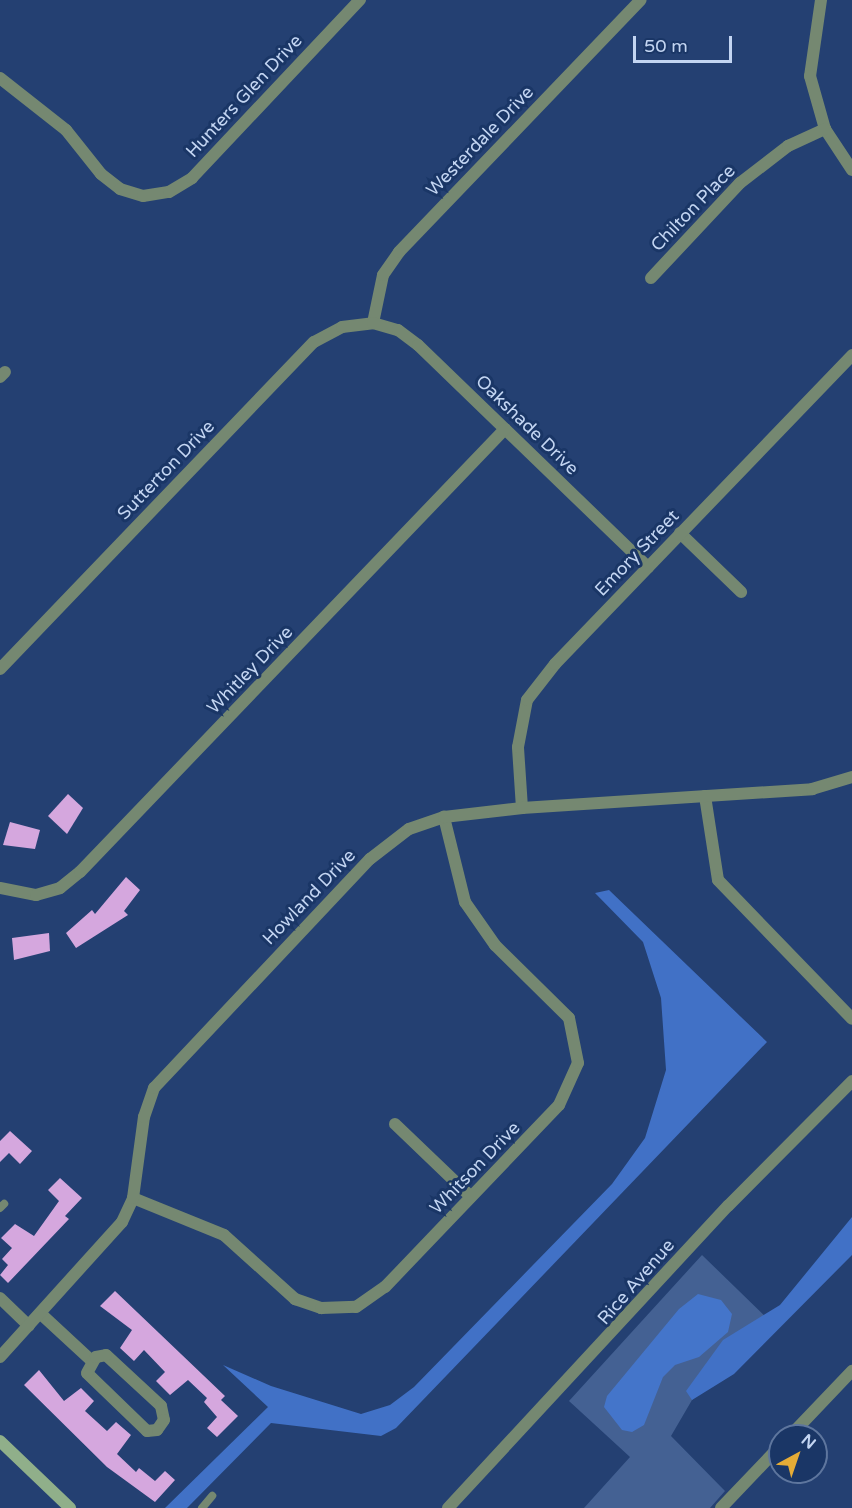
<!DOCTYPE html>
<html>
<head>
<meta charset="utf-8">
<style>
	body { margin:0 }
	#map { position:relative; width:852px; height:1508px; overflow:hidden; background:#244072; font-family:"Varela Round",sans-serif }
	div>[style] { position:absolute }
	.green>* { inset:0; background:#446193 }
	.forest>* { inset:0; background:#4171c6 }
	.water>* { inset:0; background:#4475ca }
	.building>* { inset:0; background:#d5a7de }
	.lane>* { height:8px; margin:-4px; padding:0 4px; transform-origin:4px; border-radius:4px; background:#758871 }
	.street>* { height:12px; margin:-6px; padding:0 6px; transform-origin:6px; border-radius:6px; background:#758871 }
	.secondary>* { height:12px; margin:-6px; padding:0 6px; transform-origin:6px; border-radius:6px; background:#90af8a }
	span { translate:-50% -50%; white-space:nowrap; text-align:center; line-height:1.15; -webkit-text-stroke:6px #1a3666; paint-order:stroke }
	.street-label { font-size:18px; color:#c3d5f2 }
	.north { position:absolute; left:768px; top:1424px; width:60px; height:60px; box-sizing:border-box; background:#1a3666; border:2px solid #5e769e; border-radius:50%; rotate:40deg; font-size:16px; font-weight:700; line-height:24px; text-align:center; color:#c3d5f2 }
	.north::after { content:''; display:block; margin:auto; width:21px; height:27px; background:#e6ac36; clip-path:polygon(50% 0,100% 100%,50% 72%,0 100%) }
	.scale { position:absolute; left:633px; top:36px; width:99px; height:27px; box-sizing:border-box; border:3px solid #c3d5f2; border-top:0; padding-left:8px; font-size:18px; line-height:21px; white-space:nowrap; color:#c3d5f2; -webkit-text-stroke:4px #1a3666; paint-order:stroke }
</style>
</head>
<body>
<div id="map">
	<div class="green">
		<i style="clip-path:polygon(702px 1255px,770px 1321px,692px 1400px,671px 1436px,725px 1491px,710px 1508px,584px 1508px,630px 1457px,569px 1401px)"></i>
	</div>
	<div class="forest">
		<i style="clip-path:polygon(609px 890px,767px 1042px,396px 1428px,381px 1436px,271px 1423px,187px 1508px,165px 1508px,268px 1407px,223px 1365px,271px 1386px,361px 1414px,390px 1405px,414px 1387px,612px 1184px,645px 1138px,666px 1070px,661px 998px,643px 942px,595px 893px)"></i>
		<i style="clip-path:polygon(852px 1217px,852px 1255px,734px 1374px,692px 1400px,686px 1391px,723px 1340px,780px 1305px)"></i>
	</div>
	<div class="water">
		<i style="clip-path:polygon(698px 1294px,721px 1300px,732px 1314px,728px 1332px,699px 1357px,675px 1365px,663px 1377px,644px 1425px,632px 1432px,622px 1430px,604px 1407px,607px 1396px,679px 1309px)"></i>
	</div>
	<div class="building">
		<i style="clip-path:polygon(68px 794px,83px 808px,67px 834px,48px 816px)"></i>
		<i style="clip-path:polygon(10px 822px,40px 830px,35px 849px,3px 845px)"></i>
		<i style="clip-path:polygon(126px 877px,140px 890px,124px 911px,128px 915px,76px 948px,66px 933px,92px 910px,95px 914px)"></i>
		<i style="clip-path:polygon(49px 933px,50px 951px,14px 960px,12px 938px)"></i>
		<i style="clip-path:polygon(10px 1131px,32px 1151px,20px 1164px,9px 1153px,0 1162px,0 1141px)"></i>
		<i style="clip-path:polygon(60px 1178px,82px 1198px,65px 1216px,69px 1219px,8px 1283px,0 1275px,8px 1265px,2px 1259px,12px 1248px,1px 1238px,15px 1224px,34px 1236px,59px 1201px,48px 1190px)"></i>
		<i style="clip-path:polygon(115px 1291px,225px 1396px,221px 1400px,238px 1416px,217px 1437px,207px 1428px,217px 1417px,204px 1402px,207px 1398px,188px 1380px,170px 1395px,156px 1381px,165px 1372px,144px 1350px,134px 1361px,120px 1348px,132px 1330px,100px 1306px)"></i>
		<i style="clip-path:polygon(39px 1370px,64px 1401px,81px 1388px,94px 1401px,85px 1411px,107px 1431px,116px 1422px,131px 1435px,117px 1454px,136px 1472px,139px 1468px,155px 1481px,165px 1471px,175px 1480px,155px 1502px,107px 1467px,24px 1385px)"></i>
	</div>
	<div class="lane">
		<i style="left:0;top:1208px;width:6px;rotate:-45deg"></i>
		<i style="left:202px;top:1508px;width:16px;rotate:-50deg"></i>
	</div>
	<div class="street">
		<i style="left:821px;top:0;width:77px;rotate:98.2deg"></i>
		<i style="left:810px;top:76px;width:55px;rotate:74.2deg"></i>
		<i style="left:825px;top:129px;width:49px;rotate:56.6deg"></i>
		<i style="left:0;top:78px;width:84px;rotate:38.2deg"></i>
		<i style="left:66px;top:130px;width:56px;rotate:51.5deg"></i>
		<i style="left:101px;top:174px;width:24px;rotate:38deg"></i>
		<i style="left:120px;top:189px;width:24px;rotate:17deg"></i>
		<i style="left:143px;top:196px;width:26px;rotate:-9deg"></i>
		<i style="left:169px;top:192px;width:27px;rotate:-31deg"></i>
		<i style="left:192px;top:178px;width:245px;rotate:-46.7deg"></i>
		<i style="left:651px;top:278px;width:130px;rotate:-46.9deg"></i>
		<i style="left:740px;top:183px;width:61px;rotate:-37.6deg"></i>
		<i style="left:788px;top:146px;width:41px;rotate:-24.7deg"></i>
		<i style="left:373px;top:323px;width:49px;rotate:-78.2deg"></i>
		<i style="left:383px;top:275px;width:28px;rotate:-55deg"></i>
		<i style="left:399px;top:252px;width:349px;rotate:-46.2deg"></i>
		<i style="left:0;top:377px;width:7px;rotate:-45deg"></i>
		<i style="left:680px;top:533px;width:85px;rotate:44deg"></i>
		<i style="left:0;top:669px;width:453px;rotate:-46.2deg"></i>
		<i style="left:314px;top:342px;width:32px;rotate:-28deg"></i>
		<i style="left:342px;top:327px;width:31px;rotate:-7deg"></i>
		<i style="left:373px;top:323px;width:26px;rotate:16deg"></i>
		<i style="left:398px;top:330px;width:25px;rotate:37deg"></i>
		<i style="left:418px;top:345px;width:320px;rotate:44deg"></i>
		<i style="left:705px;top:796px;width:85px;rotate:81.2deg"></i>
		<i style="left:718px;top:880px;width:193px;rotate:46deg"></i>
		<i style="left:522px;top:808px;width:61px;rotate:-93.8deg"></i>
		<i style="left:518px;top:747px;width:48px;rotate:-79.2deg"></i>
		<i style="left:527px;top:700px;width:46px;rotate:-52.1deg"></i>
		<i style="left:555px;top:664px;width:429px;rotate:-46.1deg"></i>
		<i style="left:0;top:888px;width:37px;rotate:11deg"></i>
		<i style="left:36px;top:895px;width:25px;rotate:-16deg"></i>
		<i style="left:60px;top:888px;width:26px;rotate:-39deg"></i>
		<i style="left:80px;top:872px;width:614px;rotate:-46.19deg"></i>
		<i style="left:395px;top:1124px;width:105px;rotate:43.8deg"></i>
		<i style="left:133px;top:1198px;width:98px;rotate:22.1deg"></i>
		<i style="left:224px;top:1235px;width:96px;rotate:42deg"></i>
		<i style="left:295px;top:1299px;width:28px;rotate:19deg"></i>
		<i style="left:321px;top:1308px;width:35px;rotate:-2deg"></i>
		<i style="left:356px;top:1307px;width:35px;rotate:-35deg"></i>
		<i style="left:385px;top:1287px;width:252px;rotate:-46.3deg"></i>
		<i style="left:559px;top:1105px;width:46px;rotate:-65.7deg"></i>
		<i style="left:578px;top:1063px;width:46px;rotate:-101.3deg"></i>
		<i style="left:569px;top:1018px;width:104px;rotate:-135.4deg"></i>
		<i style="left:495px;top:945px;width:52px;rotate:-124.9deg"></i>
		<i style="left:465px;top:902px;width:88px;rotate:-103.9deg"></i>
		<i style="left:0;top:1298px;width:40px;rotate:44deg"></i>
		<i style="left:41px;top:1314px;width:69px;rotate:42.7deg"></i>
		<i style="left:106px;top:1355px;width:75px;rotate:42.8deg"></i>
		<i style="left:161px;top:1406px;width:14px;rotate:78deg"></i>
		<i style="left:164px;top:1420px;width:12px;rotate:125deg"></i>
		<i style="left:157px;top:1430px;width:10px;rotate:174deg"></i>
		<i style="left:147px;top:1431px;width:83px;rotate:-136deg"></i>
		<i style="left:87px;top:1373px;width:18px;rotate:-61deg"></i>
		<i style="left:96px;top:1357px;width:10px;rotate:-11deg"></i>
		<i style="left:0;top:1357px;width:182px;rotate:-47.9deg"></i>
		<i style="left:122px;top:1222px;width:26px;rotate:-65deg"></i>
		<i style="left:133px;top:1198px;width:82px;rotate:-82.3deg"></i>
		<i style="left:144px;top:1117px;width:31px;rotate:-71deg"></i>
		<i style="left:154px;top:1088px;width:315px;rotate:-46.7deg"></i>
		<i style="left:370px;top:859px;width:49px;rotate:-37.6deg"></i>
		<i style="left:409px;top:829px;width:37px;rotate:-19deg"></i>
		<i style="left:444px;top:817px;width:79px;rotate:-6.6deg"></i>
		<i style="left:522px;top:808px;width:291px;rotate:-3.7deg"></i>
		<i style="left:812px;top:789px;width:42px;rotate:-16.7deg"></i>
		<i style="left:790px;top:1436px;width:90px;rotate:-46.4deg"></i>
		<i style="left:448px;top:1508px;width:412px;rotate:-47.2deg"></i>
		<i style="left:728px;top:1206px;width:176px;rotate:-45.2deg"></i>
		<i style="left:721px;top:1508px;width:86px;rotate:-46.4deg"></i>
	</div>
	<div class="secondary">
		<i style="left:0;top:1441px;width:97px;rotate:43.7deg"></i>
	</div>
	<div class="street-label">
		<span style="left:244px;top:96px;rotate:-47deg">Hunters Glen Drive</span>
		<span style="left:480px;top:141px;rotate:-46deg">Westerdale Drive</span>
		<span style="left:693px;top:208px;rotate:-46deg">Chilton Place</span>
		<span style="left:527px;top:425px;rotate:44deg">Oakshade Drive</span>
		<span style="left:166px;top:470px;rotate:-46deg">Sutterton Drive</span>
		<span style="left:637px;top:553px;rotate:-46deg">Emory Street</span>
		<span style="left:250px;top:670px;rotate:-46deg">Whitley Drive</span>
		<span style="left:309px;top:897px;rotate:-46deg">Howland Drive</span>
		<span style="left:475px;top:1168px;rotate:-46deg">Whitson Drive</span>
		<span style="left:636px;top:1282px;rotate:-49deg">Rice Avenue</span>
	</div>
	<div class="north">N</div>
	<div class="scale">50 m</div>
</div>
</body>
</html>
